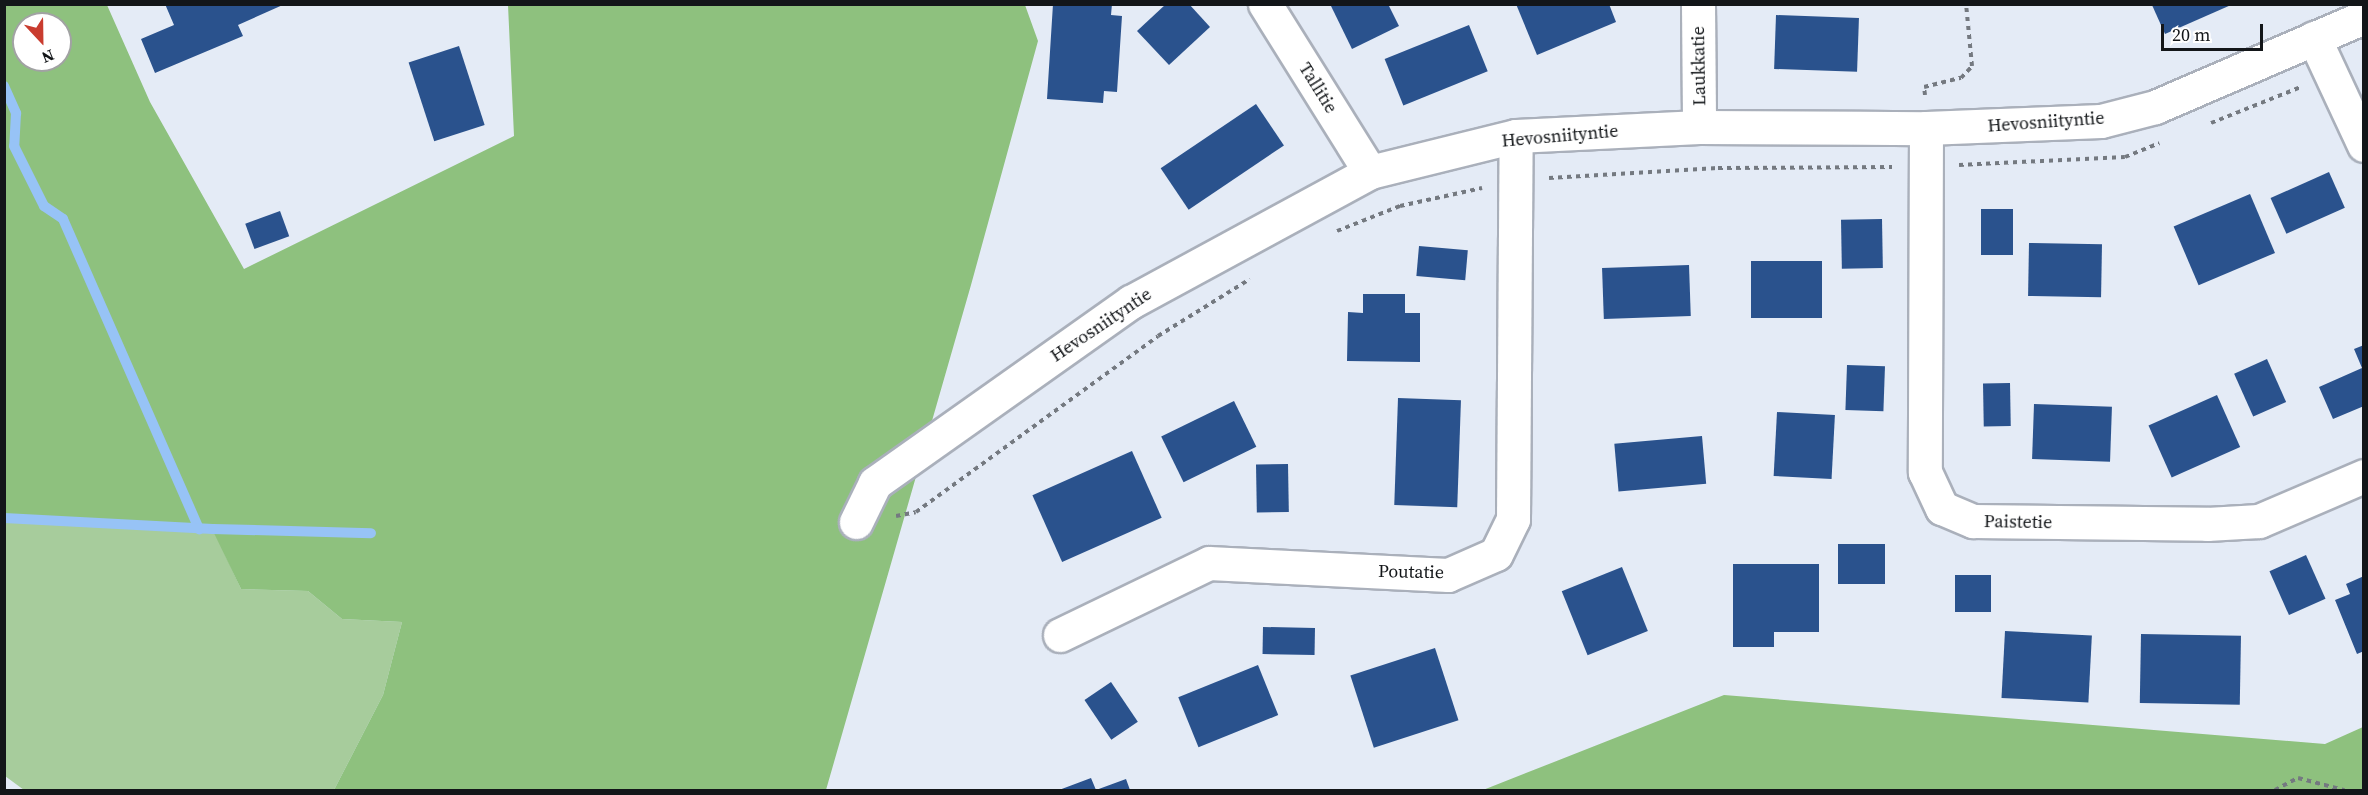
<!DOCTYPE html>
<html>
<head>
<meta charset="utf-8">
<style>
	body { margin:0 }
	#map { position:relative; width:2368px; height:795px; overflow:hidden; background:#e4ebf6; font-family:"Source Serif 4",serif }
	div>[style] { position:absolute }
	.green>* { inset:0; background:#a7cc9c }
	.forest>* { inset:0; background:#8ec17e }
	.stream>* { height:10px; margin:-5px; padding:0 5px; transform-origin:5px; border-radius:5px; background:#97c3f6 }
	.building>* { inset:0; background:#2a528d; transform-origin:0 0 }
	.path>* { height:4px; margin-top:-2px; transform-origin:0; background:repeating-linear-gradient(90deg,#747980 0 4.5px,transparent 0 9px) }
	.roads { filter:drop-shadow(2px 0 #aab0bb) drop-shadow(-2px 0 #aab0bb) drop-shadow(0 2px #aab0bb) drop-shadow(0 -2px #aab0bb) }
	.minor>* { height:33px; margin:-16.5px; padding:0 16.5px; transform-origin:16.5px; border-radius:16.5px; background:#fff }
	span { translate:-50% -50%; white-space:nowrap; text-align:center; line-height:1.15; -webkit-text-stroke:6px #fff; paint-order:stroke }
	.street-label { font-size:18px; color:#131619 }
	.frame { position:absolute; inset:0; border:6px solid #131619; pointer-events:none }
	.north { position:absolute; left:12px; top:12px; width:60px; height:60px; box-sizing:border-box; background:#fff; border:2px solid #a1a2a3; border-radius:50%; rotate:158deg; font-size:16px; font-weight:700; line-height:24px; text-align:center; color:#131619 }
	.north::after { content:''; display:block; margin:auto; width:21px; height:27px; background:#c93c2f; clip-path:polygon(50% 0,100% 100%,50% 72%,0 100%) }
	.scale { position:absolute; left:2161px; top:24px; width:102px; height:27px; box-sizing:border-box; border:3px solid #131619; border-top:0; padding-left:8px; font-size:18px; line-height:21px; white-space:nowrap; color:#131619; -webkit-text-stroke:4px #fff; paint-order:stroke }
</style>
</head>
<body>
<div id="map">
	<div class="green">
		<i style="clip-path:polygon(4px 518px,213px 529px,241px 589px,308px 591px,342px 619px,402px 622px,383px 695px,334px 790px,24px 790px,5px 776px)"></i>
	</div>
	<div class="forest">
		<i style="clip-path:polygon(evenodd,4px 5px,107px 5px,150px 102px,244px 269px,514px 136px,508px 5px,1025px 5px,1038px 41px,971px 285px,826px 790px,334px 790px,383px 695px,402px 622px,342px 619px,308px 591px,241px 589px,212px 529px,5px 518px,4px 5px,24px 24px,60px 24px,60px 60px,24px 60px,24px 24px)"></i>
		<i style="clip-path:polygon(1724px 695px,2325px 744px,2363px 727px,2363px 790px,1483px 790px)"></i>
	</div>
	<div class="stream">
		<i style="left:4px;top:86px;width:30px;rotate:66deg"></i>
		<i style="left:16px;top:113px;width:33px;rotate:93deg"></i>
		<i style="left:14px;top:146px;width:67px;rotate:63.4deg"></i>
		<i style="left:44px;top:206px;width:23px;rotate:34deg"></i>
		<i style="left:63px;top:219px;width:339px;rotate:66.3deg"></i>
		<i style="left:4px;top:518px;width:209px;rotate:3deg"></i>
		<i style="left:213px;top:529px;width:158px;rotate:1.5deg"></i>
	</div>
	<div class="building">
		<i style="clip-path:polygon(165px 4px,285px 4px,238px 25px,243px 36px,155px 73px,141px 39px,174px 25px)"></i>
		<i style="clip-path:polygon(1053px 4px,1112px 4px,1111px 15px,1122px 16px,1117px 92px,1104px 91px,1103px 103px,1047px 99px)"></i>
		<i style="clip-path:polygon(1166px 4px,1189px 4px,1210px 27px,1169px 65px,1137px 31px)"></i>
		<i style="clip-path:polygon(1335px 4px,1388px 4px,1399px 26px,1352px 49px,1331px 6px)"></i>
		<i style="clip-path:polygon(1516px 4px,1609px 4px,1616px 22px,1537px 55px)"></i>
		<i style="clip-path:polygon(2152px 5px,2231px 5px,2165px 34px)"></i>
		<i style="left:1776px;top:15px;width:83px;height:54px;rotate:2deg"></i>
		<i style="left:1469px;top:25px;width:50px;height:91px;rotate:68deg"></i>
		<i style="left:459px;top:46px;width:83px;height:53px;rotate:72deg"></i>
		<i style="left:1256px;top:104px;width:50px;height:115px;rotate:56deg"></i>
		<i style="left:2329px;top:172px;width:39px;height:64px;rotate:66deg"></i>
		<i style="left:2250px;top:194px;width:64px;height:83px;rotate:67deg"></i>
		<i style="left:1981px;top:209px;width:32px;height:46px"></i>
		<i style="left:280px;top:211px;width:27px;height:37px;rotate:70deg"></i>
		<i style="left:1882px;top:219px;width:49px;height:41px;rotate:89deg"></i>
		<i style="left:2029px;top:243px;width:73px;height:53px;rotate:1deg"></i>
		<i style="left:1419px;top:246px;width:49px;height:30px;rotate:5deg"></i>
		<i style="left:1751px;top:261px;width:71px;height:57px"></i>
		<i style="left:1689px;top:265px;width:51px;height:87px;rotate:88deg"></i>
		<i style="clip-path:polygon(1363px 294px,1405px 294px,1405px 313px,1420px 313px,1420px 362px,1347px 361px,1348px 312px,1363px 313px)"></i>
		<i style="clip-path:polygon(2364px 345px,2364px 406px,2333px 419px,2319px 387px,2362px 368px,2354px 349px)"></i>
		<i style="left:2267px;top:359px;width:47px;height:36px;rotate:66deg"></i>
		<i style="left:1847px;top:365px;width:38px;height:45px;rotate:2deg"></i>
		<i style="left:2010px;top:383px;width:43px;height:27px;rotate:89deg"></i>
		<i style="left:2217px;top:395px;width:57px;height:75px;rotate:66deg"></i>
		<i style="left:1398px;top:398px;width:63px;height:107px;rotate:2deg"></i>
		<i style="left:1234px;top:401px;width:51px;height:81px;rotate:64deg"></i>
		<i style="left:2034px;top:404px;width:78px;height:55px;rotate:2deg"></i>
		<i style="left:1777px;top:412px;width:58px;height:64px;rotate:3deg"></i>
		<i style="left:1702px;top:436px;width:48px;height:88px;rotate:85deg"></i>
		<i style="left:1132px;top:451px;width:73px;height:109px;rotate:66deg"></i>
		<i style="left:1288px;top:464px;width:48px;height:32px;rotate:89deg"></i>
		<i style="left:1838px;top:544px;width:47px;height:40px"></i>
		<i style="left:2306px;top:555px;width:48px;height:40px;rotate:66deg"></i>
		<i style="clip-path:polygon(1733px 564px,1819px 564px,1819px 632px,1774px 632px,1774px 647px,1733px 647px)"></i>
		<i style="left:1622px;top:567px;width:69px;height:65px;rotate:68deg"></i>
		<i style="left:1991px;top:575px;width:37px;height:36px;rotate:90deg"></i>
		<i style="clip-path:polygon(2364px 576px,2364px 651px,2357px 654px,2335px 600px,2350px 594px,2346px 584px)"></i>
		<i style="left:1263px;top:627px;width:52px;height:27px;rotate:1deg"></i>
		<i style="left:2005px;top:631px;width:87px;height:67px;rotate:3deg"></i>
		<i style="left:2141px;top:634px;width:100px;height:69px;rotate:1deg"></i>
		<i style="left:1435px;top:648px;width:76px;height:89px;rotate:72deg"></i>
		<i style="left:1258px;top:665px;width:54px;height:86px;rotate:68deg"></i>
		<i style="left:1111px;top:682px;width:48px;height:32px;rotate:56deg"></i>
		<i style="clip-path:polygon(1091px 778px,1096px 790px,1126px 779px,1130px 790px,1059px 790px)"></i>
	</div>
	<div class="path">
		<i style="left:1925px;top:95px;width:8px;rotate:-97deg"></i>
		<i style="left:1924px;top:87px;width:38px;rotate:-14deg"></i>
		<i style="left:1961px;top:78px;width:16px;rotate:-47deg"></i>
		<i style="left:1972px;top:66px;width:62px;rotate:-95.5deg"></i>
		<i style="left:2211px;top:123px;width:97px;rotate:-21.8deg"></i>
		<i style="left:1959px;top:165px;width:166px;rotate:-2.8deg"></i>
		<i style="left:2125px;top:157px;width:37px;rotate:-22deg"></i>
		<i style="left:1549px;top:178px;width:169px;rotate:-3.4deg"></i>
		<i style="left:1718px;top:168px;width:174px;rotate:-0.3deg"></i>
		<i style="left:1337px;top:231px;width:68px;rotate:-21.6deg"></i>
		<i style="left:1400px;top:206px;width:84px;rotate:-12.4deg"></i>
		<i style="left:896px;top:516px;width:20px;rotate:-11deg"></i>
		<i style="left:916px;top:512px;width:299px;rotate:-36deg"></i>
		<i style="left:1158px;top:336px;width:108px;rotate:-31.8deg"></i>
		<i style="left:2275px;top:790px;width:26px;rotate:-28deg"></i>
		<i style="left:2298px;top:778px;width:48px;rotate:14.6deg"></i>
	</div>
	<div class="roads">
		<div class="minor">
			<i style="left:1265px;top:4px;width:198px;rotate:58deg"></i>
			<i style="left:1698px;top:4px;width:123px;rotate:89.5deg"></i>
			<i style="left:2314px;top:38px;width:118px;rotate:65deg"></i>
			<i style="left:1926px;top:128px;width:344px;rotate:90.2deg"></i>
			<i style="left:1925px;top:472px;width:40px;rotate:65deg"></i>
			<i style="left:1942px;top:508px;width:34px;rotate:23deg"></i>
			<i style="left:1973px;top:521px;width:234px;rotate:0.7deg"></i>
			<i style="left:2207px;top:524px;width:52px;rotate:-3.3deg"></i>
			<i style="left:2259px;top:521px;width:114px;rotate:-23.2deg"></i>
			<i style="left:856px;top:522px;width:43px;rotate:-64deg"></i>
			<i style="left:875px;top:483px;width:314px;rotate:-35.3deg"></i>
			<i style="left:1131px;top:302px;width:272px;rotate:-28.5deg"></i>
			<i style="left:1370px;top:172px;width:150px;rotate:-13.9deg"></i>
			<i style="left:1516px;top:136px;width:183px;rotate:-2.8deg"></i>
			<i style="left:1699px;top:127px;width:227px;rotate:0.3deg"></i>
			<i style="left:1926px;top:128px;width:175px;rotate:-2.3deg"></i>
			<i style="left:2101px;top:121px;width:56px;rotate:-14.5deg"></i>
			<i style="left:2155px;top:107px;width:228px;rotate:-23.3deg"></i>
			<i style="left:1060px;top:635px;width:165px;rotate:-25.8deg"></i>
			<i style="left:1209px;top:563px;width:239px;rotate:2.9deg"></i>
			<i style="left:1448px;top:575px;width:52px;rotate:-23.6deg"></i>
			<i style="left:1496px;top:554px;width:39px;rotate:-64deg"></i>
			<i style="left:1513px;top:519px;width:383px;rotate:-89.6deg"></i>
		</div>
	</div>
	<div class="street-label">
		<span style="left:1699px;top:66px;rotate:-91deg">Laukkatie</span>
		<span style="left:1318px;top:88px;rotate:58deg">Tallitie</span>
		<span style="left:2046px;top:122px;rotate:-4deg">Hevosniityntie</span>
		<span style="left:1560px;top:136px;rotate:-5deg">Hevosniityntie</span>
		<span style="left:1101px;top:325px;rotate:-34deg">Hevosniityntie</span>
		<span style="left:2018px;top:522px;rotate:1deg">Paistetie</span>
		<span style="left:1411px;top:572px;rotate:1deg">Poutatie</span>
	</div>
	<div class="frame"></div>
	<div class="north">N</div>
	<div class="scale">20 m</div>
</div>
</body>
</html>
